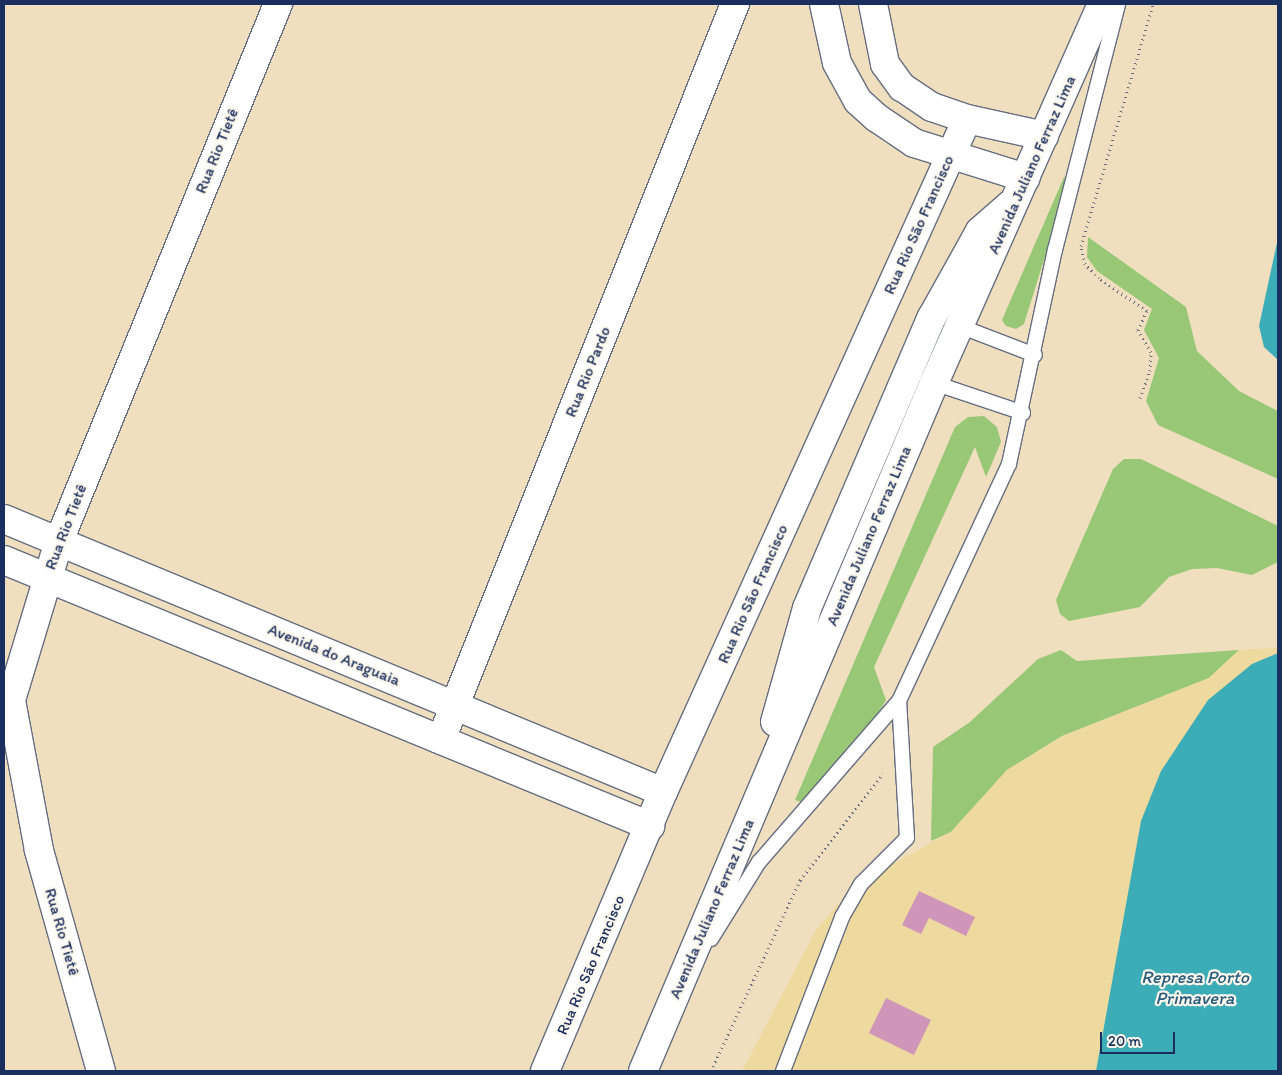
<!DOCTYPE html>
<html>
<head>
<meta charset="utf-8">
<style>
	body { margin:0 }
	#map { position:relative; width:1282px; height:1075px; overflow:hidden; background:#efdfbf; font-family:Itim,sans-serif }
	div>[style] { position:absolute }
	.green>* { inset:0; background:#98c876 }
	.sand>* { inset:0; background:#eeda9e }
	.water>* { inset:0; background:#3cadb6 }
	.building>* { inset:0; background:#cf96b9; transform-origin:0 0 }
	.path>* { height:3px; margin-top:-1.5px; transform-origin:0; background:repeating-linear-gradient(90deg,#656d80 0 1px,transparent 0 5px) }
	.roads { filter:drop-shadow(1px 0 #656d80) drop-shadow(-1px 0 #656d80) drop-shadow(0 1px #656d80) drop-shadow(0 -1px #656d80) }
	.service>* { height:14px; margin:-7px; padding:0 7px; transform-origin:7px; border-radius:7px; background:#fff }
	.minor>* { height:28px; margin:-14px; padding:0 14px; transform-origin:14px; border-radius:14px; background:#fff }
	.secondary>* { height:28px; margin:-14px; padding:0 14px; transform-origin:14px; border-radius:14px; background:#fff }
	span { translate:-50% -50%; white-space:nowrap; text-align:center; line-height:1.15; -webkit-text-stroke:4.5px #fbf7ec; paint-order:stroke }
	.street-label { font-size:16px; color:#1b2f5e }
	.water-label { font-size:18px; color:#275b7d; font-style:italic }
	.frame { position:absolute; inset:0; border:5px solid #1b2f5e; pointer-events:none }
	.scale { position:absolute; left:1100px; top:1032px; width:75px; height:22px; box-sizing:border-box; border:2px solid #1b2f5e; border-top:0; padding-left:6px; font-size:15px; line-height:18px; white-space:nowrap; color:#1b2f5e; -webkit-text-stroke:4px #fbf7ec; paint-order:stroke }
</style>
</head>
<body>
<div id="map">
	<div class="green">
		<i style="clip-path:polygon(1064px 177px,1069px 179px,1024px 324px,1016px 329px,1006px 326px,1002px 320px)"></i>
		<i style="clip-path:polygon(1088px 237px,1186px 307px,1197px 351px,1239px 391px,1278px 411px,1278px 479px,1158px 425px,1146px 401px,1159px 358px,1144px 330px,1152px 309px,1097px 271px,1087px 257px)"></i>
		<i style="clip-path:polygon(984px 416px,997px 427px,1001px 442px,986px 477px,975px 447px,874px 667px,886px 700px,870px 727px,804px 803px,795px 800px,955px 427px,968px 417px)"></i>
		<i style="clip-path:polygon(1124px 459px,1141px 459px,1278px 526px,1278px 562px,1252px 575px,1217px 568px,1192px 569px,1169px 577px,1140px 607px,1069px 621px,1060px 614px,1056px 600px,1113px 469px)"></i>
		<i style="clip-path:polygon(1061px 650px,1077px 661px,1239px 650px,1209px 678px,1062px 736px,1007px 770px,951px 832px,931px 841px,933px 747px,970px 722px,1038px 659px)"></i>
	</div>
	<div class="sand">
		<i style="clip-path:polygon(1278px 648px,1278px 653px,1252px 664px,1141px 821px,1096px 1071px,742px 1071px,816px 930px,854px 885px,951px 832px,1007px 770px,1063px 736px,1209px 678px,1239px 650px)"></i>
	</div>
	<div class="water">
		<i style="clip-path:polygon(1278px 238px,1278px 360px,1264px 347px,1259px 326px)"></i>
		<i style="clip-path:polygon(1278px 653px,1278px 1071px,1096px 1071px,1141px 821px,1161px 771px,1208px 700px,1252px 664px)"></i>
	</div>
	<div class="building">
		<i style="clip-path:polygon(919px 891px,975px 917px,966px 936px,929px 918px,921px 934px,902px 925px)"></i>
		<i style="left:886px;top:998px;width:50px;height:39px;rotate:26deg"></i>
	</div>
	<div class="path">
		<i style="left:1140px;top:398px;width:29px;rotate:-70deg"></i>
		<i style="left:1150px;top:371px;width:19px;rotate:-87deg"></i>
		<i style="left:1151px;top:352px;width:26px;rotate:-121deg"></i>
		<i style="left:1138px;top:330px;width:21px;rotate:-65deg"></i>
		<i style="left:1147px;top:311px;width:58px;rotate:-145.5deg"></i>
		<i style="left:1099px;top:278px;width:20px;rotate:-135deg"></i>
		<i style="left:1085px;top:264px;width:18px;rotate:-103deg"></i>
		<i style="left:1081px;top:246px;width:252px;rotate:-73.4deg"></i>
		<i style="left:711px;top:1071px;width:211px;rotate:-65deg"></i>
		<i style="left:800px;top:880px;width:135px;rotate:-51.9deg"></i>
	</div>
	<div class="roads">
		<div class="service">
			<i style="left:962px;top:327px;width:78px;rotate:21deg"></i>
			<i style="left:934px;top:383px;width:94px;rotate:18.6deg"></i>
			<i style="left:711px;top:939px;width:91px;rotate:-58.1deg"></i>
			<i style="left:759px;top:862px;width:213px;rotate:-49deg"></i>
			<i style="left:899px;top:701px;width:261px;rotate:-65.1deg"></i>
			<i style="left:1009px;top:464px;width:219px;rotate:-77.9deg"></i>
			<i style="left:1055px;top:250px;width:254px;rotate:-75.6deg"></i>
			<i style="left:783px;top:1071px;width:165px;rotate:-69deg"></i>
			<i style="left:842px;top:917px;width:38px;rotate:-60deg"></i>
			<i style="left:861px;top:884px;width:65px;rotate:-45deg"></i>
			<i style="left:907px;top:838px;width:137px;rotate:-93.3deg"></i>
		</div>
		<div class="minor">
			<i style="left:824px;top:4px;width:60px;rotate:77.6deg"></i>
			<i style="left:837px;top:63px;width:43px;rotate:61.1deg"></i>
			<i style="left:858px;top:101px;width:25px;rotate:42deg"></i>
			<i style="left:877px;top:118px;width:45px;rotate:34deg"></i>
			<i style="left:914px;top:143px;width:117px;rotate:17.4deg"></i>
			<i style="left:873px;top:4px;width:61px;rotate:78.7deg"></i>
			<i style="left:885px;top:64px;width:29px;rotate:54deg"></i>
			<i style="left:902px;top:87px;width:36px;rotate:34deg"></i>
			<i style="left:932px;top:107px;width:37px;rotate:19deg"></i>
			<i style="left:967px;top:119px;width:79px;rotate:12.4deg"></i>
			<i style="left:4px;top:519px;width:713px;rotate:22.5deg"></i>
			<i style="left:4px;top:560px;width:699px;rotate:22.38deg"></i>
			<i style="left:441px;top:740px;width:793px;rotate:-68.23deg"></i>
			<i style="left:101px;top:1071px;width:230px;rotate:-105.7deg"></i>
			<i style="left:39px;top:850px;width:153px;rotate:-100.6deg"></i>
			<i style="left:11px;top:700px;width:166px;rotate:-73.2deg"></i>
			<i style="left:59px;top:541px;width:580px;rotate:-67.81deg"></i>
			<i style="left:545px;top:1071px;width:303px;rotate:-67.1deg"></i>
			<i style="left:663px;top:792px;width:738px;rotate:-65.69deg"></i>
		</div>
		<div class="secondary">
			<i style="left:775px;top:722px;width:118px;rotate:-74.3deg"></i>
			<i style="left:807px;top:608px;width:317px;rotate:-66.8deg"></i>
			<i style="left:932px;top:317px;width:98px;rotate:-60.8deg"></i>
			<i style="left:980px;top:231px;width:41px;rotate:-41.1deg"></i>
			<i style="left:643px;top:1071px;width:747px;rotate:-67.07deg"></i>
			<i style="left:934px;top:383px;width:415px;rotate:-66.1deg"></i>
		</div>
	</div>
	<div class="street-label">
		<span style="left:217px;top:151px;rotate:-68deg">Rua Rio Tietê</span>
		<span style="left:1032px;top:165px;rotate:-66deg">Avenida Juliano Ferraz Lima</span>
		<span style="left:919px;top:225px;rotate:-66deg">Rua Rio São Francisco</span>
		<span style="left:588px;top:372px;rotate:-68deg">Rua Rio Pardo</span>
		<span style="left:66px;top:527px;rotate:-69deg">Rua Rio Tietê</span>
		<span style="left:869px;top:536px;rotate:-67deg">Avenida Juliano Ferraz Lima</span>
		<span style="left:753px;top:594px;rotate:-66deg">Rua Rio São Francisco</span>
		<span style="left:334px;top:655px;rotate:22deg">Avenida do Araguaia</span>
		<span style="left:712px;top:909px;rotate:-67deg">Avenida Juliano Ferraz Lima</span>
		<span style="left:62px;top:932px;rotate:74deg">Rua Rio Tietê</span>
		<span style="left:591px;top:965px;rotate:-67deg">Rua Rio São Francisco</span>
	</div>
	<div class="water-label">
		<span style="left:1195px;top:988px">Represa Porto<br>Primavera</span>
	</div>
	<div class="frame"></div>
	<div class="scale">20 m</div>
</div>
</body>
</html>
